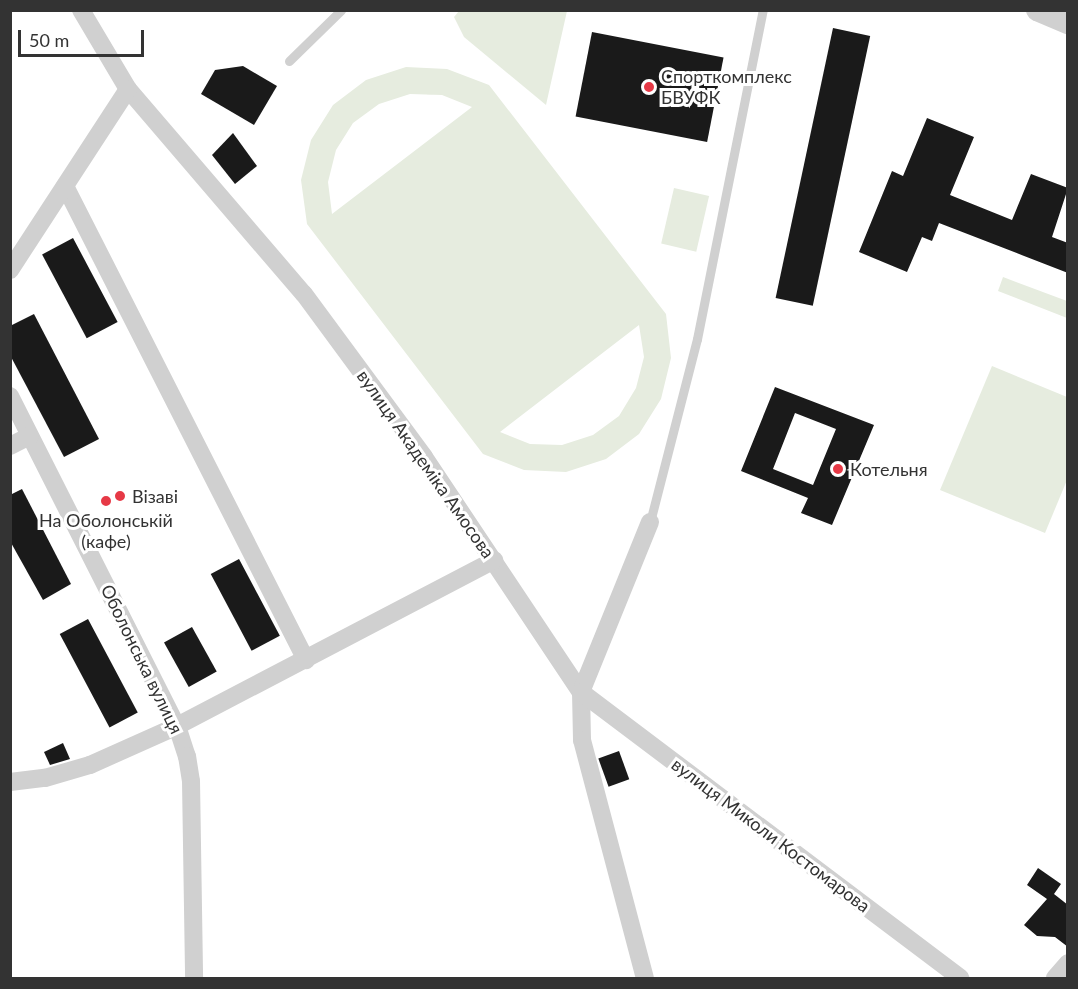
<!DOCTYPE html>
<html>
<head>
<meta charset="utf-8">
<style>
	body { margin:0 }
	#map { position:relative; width:1078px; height:989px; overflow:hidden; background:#fff; font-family:Lato,sans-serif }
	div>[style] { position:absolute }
	.green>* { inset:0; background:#e6ecdf; transform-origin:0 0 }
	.building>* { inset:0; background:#1a1a1a; transform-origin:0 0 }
	.service>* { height:9px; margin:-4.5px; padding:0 4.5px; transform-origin:4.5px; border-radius:4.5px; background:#d0d0d0 }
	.minor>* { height:18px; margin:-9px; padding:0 9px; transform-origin:9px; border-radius:9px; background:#d0d0d0 }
	.tertiary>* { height:22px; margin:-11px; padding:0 11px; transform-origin:11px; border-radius:11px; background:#d0d0d0 }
	.dots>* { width:16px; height:16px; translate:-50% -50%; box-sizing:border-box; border:3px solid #fff; border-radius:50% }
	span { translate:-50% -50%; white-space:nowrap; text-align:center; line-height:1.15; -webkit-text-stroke:6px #fff; paint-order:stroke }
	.poi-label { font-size:18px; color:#333 }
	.left { translate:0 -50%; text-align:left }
	.street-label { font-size:18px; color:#333 }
	.frame { position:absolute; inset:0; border:12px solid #333; pointer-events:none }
	.scale { position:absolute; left:18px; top:30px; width:126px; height:27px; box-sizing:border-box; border:3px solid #333; border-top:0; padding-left:8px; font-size:18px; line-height:21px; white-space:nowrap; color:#333; -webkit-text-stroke:4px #fff; paint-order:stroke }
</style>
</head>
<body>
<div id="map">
	<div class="green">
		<i style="clip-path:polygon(459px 11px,567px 11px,546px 105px,464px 37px,454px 17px)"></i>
		<i style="clip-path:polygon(evenodd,406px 67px,447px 69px,489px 85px,666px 314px,671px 358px,661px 399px,639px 434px,606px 459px,566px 472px,524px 470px,483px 454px,307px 224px,301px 180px,311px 140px,333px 105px,366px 80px,406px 67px,410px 94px,442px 95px,472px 107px,332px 214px,328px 182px,336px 150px,353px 123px,379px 104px,410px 94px,406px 67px,639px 325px,644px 357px,636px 388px,619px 416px,593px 435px,562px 445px,530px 444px,500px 432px,639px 325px)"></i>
		<i style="left:674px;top:188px;width:36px;height:57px;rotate:13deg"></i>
		<i style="clip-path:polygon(1003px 277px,1067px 301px,1067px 318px,998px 291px)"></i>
		<i style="clip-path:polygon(992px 366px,1067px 397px,1067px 480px,1045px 533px,940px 490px)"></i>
	</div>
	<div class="building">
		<i style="left:833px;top:28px;width:38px;height:276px;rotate:12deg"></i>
		<i style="left:592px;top:32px;width:134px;height:86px;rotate:11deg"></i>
		<i style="clip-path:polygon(243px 66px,277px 86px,254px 125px,201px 94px,215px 70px)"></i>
		<i style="clip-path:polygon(927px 118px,974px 137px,950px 195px,1012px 220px,1031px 174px,1068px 188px,1052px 237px,1068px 243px,1068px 273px,939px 223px,932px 241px,922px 237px,907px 272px,859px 252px,892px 171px,903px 176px)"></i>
		<i style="clip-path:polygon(233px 133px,257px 166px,235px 184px,212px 155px)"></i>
		<i style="left:73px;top:238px;width:95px;height:35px;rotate:62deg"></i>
		<i style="clip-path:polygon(34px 314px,99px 439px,64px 457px,10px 355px,10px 326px)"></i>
		<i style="clip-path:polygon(evenodd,775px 387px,874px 425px,832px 525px,801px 513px,808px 498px,741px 471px,775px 387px,795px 413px,836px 429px,813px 485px,773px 469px,795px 413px)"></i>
		<i style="clip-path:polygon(22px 489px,71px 584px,43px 600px,10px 541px,10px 495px)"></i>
		<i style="left:239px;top:559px;width:87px;height:32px;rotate:62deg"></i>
		<i style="left:88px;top:619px;width:106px;height:32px;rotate:62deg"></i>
		<i style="left:192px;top:627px;width:51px;height:32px;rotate:61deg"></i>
		<i style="clip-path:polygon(63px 743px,70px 759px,50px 765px,44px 752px)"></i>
		<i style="left:619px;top:751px;width:30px;height:22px;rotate:70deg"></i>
		<i style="clip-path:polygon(1038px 868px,1061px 884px,1054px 894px,1068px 905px,1068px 947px,1055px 937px,1037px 936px,1024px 925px,1047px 899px,1027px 885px)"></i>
	</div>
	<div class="service">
		<i style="left:289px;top:61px;width:73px;rotate:-44.4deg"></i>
		<i style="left:650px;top:522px;width:189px;rotate:-75.6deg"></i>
		<i style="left:697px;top:339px;width:336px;rotate:-78.7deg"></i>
	</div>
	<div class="minor">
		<i style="left:81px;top:10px;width:92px;rotate:59.3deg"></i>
		<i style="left:128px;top:89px;width:270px;rotate:49.4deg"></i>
		<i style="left:304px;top:294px;width:202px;rotate:53.6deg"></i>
		<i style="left:424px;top:457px;width:283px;rotate:56.3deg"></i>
		<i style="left:581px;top:692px;width:48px;rotate:88.8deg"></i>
		<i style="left:582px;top:740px;width:246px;rotate:75.2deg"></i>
		<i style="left:65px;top:186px;width:532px;rotate:63.05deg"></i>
		<i style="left:10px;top:270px;width:216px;rotate:-56.9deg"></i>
		<i style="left:10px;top:396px;width:370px;rotate:63.2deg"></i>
		<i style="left:177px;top:726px;width:32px;rotate:72deg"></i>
		<i style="left:187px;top:756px;width:25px;rotate:81deg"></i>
		<i style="left:191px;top:781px;width:197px;rotate:89.1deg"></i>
		<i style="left:10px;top:446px;width:22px;rotate:-27deg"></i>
		<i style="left:650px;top:522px;width:183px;rotate:112.1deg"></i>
		<i style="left:581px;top:692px;width:475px;rotate:37deg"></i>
		<i style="left:10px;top:782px;width:35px;rotate:-7deg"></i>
		<i style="left:45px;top:778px;width:47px;rotate:-16.1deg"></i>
		<i style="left:90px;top:765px;width:95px;rotate:-24.1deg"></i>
		<i style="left:177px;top:726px;width:358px;rotate:-27.6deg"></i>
		<i style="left:1055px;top:978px;width:20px;rotate:-49deg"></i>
	</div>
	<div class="tertiary">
		<i style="left:1037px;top:10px;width:34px;rotate:23deg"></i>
	</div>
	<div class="dots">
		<i style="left:649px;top:87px;background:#e63946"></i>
		<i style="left:838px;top:469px;background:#e63946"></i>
		<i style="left:120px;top:496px;background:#e63946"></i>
		<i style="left:106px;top:501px;background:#e63946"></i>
	</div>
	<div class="poi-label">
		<span class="left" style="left:661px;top:87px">Спорткомплекс<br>БВУФК</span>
		<span class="left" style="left:850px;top:469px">Котельня</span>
		<span class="left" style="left:132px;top:496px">Візаві</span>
		<span style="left:106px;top:531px">На Оболонській<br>(кафе)</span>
	</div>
	<div class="street-label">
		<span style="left:426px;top:464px;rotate:55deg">вулиця Академіка Амосова</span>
		<span style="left:142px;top:659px;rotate:64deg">Оболонська вулиця</span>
		<span style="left:771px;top:835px;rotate:37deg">вулиця Миколи Костомарова</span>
	</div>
	<div class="frame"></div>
	<div class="scale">50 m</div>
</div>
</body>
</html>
